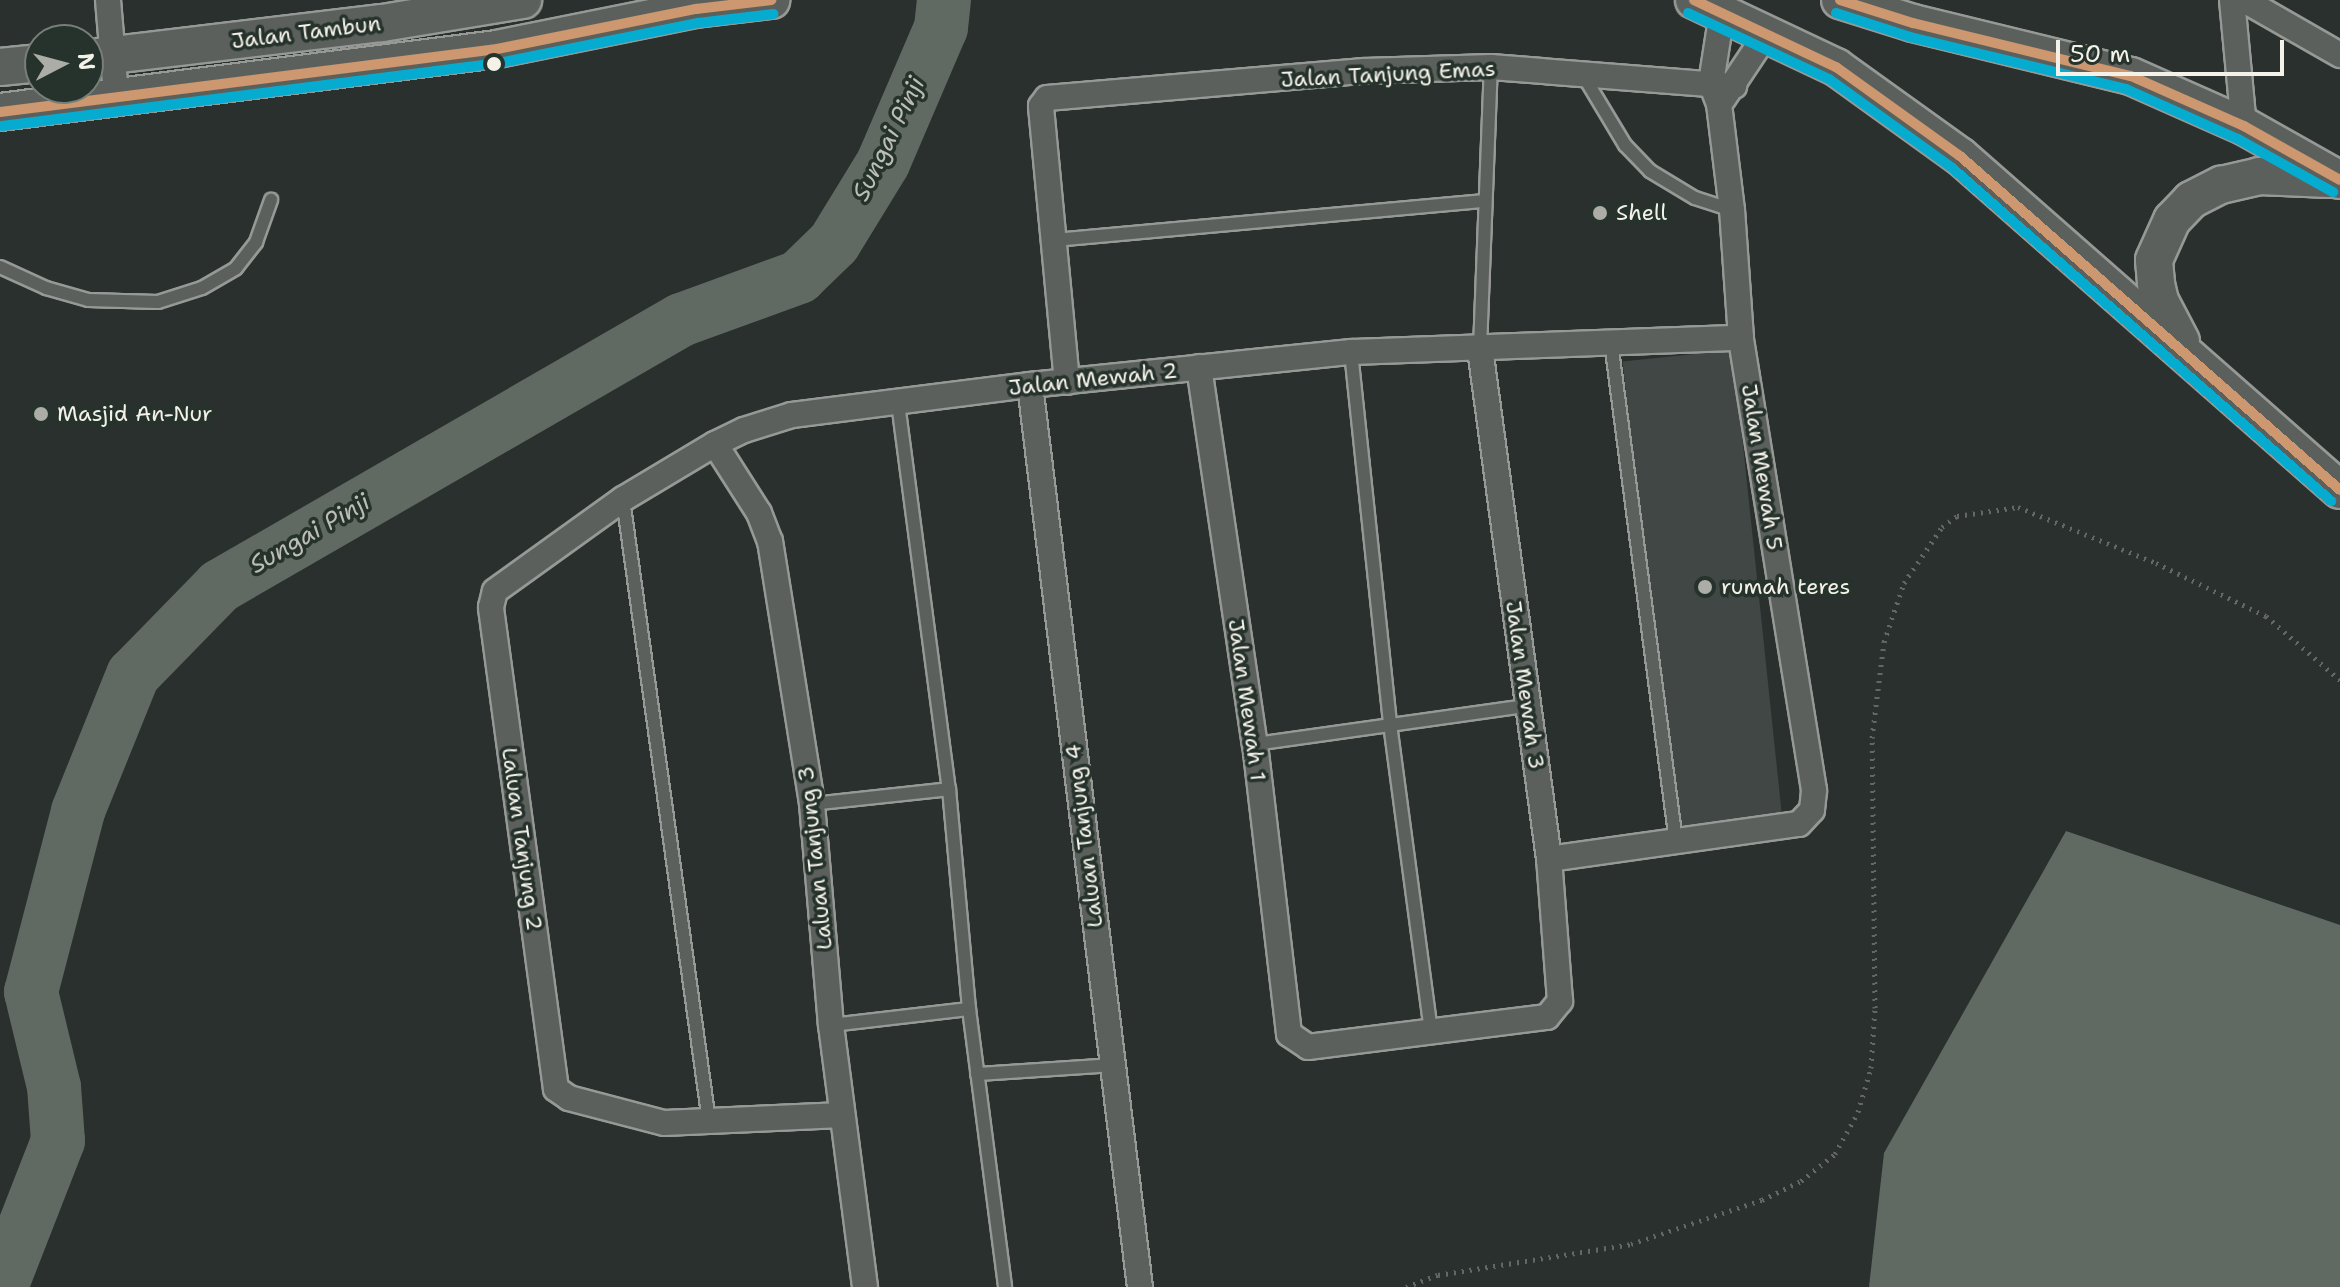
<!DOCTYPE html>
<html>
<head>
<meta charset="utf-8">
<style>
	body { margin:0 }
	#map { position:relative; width:2340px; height:1287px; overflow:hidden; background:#29302d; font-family:"Shantell Sans",sans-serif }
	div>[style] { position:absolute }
	.water>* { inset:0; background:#616963 }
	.river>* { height:54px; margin:-27px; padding:0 27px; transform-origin:27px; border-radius:27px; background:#616963 }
	.building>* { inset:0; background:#414744; transform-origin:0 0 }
	.path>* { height:5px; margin-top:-2.5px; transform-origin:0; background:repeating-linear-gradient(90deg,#646764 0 2px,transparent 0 8px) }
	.roads { filter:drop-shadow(2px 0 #969996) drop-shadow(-2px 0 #969996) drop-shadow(0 2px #969996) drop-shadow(0 -2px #969996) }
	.lane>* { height:12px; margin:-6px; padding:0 6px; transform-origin:6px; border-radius:6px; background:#5c605c }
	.street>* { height:24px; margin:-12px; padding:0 12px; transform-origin:12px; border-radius:12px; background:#5c605c }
	.primary>* { height:36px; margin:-18px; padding:0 18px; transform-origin:18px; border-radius:18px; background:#5c605c }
	.bus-1>* { height:10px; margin:-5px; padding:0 5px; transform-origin:5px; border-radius:5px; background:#cd976f }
	.bus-2>* { height:10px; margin:-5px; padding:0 5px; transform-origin:5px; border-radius:5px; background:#06acd0 }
	.dots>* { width:22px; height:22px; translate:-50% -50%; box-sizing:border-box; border:4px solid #26332d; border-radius:50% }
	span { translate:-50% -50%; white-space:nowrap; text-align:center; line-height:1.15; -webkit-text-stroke:7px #26332d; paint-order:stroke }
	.street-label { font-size:22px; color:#f4f1e8 }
	.poi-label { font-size:22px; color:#f4f1e8 }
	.left { translate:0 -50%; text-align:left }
	.water-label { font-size:24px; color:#bcbdb5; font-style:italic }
	.north { position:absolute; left:24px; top:24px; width:80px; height:80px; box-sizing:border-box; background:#26332d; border:2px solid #787f78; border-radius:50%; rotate:84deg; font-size:22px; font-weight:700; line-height:32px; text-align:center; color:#f4f1e8 }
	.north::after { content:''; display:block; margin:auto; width:28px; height:36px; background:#adada7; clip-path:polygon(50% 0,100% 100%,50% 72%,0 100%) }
	.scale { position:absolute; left:2056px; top:40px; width:228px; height:36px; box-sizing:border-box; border:4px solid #f4f1e8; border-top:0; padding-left:10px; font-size:24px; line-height:28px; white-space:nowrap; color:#f4f1e8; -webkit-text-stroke:6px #26332d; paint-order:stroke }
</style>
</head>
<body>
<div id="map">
	<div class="water">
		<i style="clip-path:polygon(2066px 831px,2340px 925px,2340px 1287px,1869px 1287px,1884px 1153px)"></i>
	</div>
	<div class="river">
		<i style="left:1px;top:1287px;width:157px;rotate:-68.7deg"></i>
		<i style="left:58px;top:1141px;width:54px;rotate:-94.2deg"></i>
		<i style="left:54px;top:1087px;width:98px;rotate:-103.6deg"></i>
		<i style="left:31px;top:992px;width:187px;rotate:-75.4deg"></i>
		<i style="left:78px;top:811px;width:147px;rotate:-68deg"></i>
		<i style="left:133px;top:675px;width:124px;rotate:-45.7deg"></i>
		<i style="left:220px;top:586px;width:532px;rotate:-29.99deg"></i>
		<i style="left:681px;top:320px;width:126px;rotate:-20deg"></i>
		<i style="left:799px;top:277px;width:49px;rotate:-44.2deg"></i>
		<i style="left:834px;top:243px;width:94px;rotate:-58.5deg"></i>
		<i style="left:883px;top:163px;width:147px;rotate:-66.8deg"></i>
		<i style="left:941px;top:28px;width:28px;rotate:-84deg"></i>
	</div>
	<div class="building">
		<i style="left:1733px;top:350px;width:468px;height:111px;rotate:84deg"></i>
	</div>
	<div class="path">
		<i style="left:1406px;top:1287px;width:34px;rotate:-21deg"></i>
		<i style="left:1438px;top:1275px;width:195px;rotate:-9.1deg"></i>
		<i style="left:1631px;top:1244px;width:138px;rotate:-18.6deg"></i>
		<i style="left:1762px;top:1200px;width:43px;rotate:-26deg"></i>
		<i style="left:1801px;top:1181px;width:43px;rotate:-38.5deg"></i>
		<i style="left:1835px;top:1154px;width:48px;rotate:-61.3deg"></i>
		<i style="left:1858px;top:1112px;width:46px;rotate:-73.5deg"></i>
		<i style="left:1871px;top:1068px;width:60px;rotate:-86.2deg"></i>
		<i style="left:1875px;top:1008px;width:270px;rotate:-90.6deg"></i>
		<i style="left:1872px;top:738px;width:97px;rotate:-82.9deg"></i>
		<i style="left:1884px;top:642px;width:62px;rotate:-71.3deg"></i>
		<i style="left:1904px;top:583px;width:68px;rotate:-55.8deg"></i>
		<i style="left:1942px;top:527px;width:19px;rotate:-36deg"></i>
		<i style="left:1957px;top:516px;width:62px;rotate:-8.4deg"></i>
		<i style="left:2018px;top:507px;width:149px;rotate:22.1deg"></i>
		<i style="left:2156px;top:563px;width:122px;rotate:25.7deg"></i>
		<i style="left:2266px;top:616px;width:98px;rotate:40.9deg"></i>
	</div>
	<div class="roads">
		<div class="lane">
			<i style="left:1583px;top:75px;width:82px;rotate:59deg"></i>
			<i style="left:1625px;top:145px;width:36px;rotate:46deg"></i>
			<i style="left:1650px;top:171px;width:52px;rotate:31deg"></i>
			<i style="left:1695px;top:198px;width:39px;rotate:18deg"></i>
			<i style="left:1055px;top:240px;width:431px;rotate:-5.2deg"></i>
			<i style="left:0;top:267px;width:51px;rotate:24.5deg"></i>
			<i style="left:46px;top:288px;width:44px;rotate:15.9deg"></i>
			<i style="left:88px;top:300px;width:70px;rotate:1.6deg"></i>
			<i style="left:158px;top:302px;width:46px;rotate:-17.7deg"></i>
			<i style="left:202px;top:288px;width:39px;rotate:-30deg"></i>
			<i style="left:236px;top:268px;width:33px;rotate:-52deg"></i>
			<i style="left:256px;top:242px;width:45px;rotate:-70.3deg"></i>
			<i style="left:1611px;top:342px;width:504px;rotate:82.59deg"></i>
			<i style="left:1480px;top:349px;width:282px;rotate:-87.8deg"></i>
			<i style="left:1351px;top:352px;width:374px;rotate:84deg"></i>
			<i style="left:1390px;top:724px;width:312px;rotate:82.4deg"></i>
			<i style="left:898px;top:403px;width:389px;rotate:82.5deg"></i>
			<i style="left:949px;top:789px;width:221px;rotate:84.8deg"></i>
			<i style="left:969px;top:1009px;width:280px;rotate:82.6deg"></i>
			<i style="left:623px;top:499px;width:628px;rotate:82.13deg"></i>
			<i style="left:1255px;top:744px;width:275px;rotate:-8deg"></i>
			<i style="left:812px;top:804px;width:138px;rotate:-6.2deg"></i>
			<i style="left:831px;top:1025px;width:139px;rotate:-6.6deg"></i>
			<i style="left:977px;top:1074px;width:135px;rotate:-3.8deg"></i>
		</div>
		<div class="street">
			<i style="left:108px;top:0;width:96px;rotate:85.2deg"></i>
			<i style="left:2232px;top:0;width:127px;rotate:84.6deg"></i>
			<i style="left:2244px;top:0;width:111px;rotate:29.8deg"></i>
			<i style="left:1723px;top:99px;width:79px;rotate:-56.3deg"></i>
			<i style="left:1199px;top:367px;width:381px;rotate:81.6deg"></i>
			<i style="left:1255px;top:744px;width:292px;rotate:83.3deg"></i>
			<i style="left:1289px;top:1034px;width:23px;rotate:34deg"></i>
			<i style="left:1308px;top:1047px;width:241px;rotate:-7.2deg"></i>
			<i style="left:1547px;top:1017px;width:21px;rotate:-51deg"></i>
			<i style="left:1560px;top:1001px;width:142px;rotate:-94.4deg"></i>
			<i style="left:1549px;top:859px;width:515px;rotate:-97.7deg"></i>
			<i style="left:1067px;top:382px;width:277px;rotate:-95.4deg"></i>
			<i style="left:1041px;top:106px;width:10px;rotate:-53deg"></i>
			<i style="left:1047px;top:98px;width:318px;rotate:-4.9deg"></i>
			<i style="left:1364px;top:71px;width:127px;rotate:-1.8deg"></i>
			<i style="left:1491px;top:67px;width:244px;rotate:4.5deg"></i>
			<i style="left:1030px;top:385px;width:909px;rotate:83.05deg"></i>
			<i style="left:715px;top:444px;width:82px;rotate:57.5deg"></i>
			<i style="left:759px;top:513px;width:30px;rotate:69deg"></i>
			<i style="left:770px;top:541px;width:266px;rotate:80.9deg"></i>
			<i style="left:812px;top:804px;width:222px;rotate:85.1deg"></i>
			<i style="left:831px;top:1025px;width:264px;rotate:82.6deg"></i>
			<i style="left:1549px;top:859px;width:252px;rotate:-8deg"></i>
			<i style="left:1799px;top:824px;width:19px;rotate:-47deg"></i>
			<i style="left:1812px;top:810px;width:20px;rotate:-84deg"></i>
			<i style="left:1814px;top:790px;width:458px;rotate:-99.2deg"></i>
			<i style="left:1741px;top:338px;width:128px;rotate:-94deg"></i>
			<i style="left:1732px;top:210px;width:107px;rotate:-97deg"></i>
			<i style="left:1719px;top:104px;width:22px;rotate:-111deg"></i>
			<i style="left:1711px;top:83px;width:71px;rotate:-81.1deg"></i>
			<i style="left:842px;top:1115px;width:178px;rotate:177.4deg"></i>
			<i style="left:664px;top:1123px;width:98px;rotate:-165.3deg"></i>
			<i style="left:569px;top:1098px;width:16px;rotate:-145deg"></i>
			<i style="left:556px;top:1089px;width:486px;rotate:-97.7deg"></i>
			<i style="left:491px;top:607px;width:16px;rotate:-76deg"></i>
			<i style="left:495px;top:591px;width:158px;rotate:-35.7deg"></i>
			<i style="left:623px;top:499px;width:107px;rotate:-30.9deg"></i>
			<i style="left:715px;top:444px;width:32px;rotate:-26deg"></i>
			<i style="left:744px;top:430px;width:50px;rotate:-17.4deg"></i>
			<i style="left:792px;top:415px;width:240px;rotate:-7.2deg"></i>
			<i style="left:1030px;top:385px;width:323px;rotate:-5.9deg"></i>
			<i style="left:1351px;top:352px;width:390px;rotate:-2.1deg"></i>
		</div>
		<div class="primary">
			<i style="left:1694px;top:0;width:157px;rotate:25.3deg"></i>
			<i style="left:1836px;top:67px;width:153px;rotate:35.7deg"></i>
			<i style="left:1960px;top:156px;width:506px;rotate:41.31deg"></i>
			<i style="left:1840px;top:0;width:77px;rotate:17.5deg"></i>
			<i style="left:1913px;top:23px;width:224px;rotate:13.7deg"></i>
			<i style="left:2131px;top:76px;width:124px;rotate:23.9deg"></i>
			<i style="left:2244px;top:126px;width:110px;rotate:29.4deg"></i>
			<i style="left:88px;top:58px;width:296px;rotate:-6.8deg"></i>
			<i style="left:382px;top:23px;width:143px;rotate:-9.3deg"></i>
			<i style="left:0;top:67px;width:40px;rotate:-5.7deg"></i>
			<i style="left:0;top:112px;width:501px;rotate:-7.22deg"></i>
			<i style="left:497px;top:49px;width:203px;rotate:-11.4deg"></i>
			<i style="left:696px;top:9px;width:76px;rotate:-6.8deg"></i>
			<i style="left:2181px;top:341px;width:45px;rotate:-117.7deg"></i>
			<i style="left:2160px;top:301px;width:18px;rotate:-103deg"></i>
			<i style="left:2156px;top:283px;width:23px;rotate:-95deg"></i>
			<i style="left:2154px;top:260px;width:44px;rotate:-65.8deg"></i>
			<i style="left:2172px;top:220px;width:28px;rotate:-46deg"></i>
			<i style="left:2191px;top:200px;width:34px;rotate:-27deg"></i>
			<i style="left:2221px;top:185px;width:39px;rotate:-13deg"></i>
			<i style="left:2259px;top:176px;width:70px;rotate:2.5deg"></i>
		</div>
	</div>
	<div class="bus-1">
		<i style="left:1694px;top:0;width:157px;rotate:25.3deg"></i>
		<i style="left:1836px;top:67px;width:153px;rotate:35.7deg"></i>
		<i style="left:1960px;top:156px;width:506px;rotate:41.31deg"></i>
		<i style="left:1840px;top:0;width:77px;rotate:17.5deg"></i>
		<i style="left:1913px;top:23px;width:224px;rotate:13.7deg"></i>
		<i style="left:2131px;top:76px;width:124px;rotate:23.9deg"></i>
		<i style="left:2244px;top:126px;width:110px;rotate:29.4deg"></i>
		<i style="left:0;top:112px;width:501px;rotate:-7.22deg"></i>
		<i style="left:497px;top:49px;width:203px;rotate:-11.4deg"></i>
		<i style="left:696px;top:9px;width:76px;rotate:-6.8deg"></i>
	</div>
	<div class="bus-2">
		<i style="left:1688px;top:13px;width:156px;rotate:25.1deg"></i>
		<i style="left:1829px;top:79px;width:150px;rotate:35.8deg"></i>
		<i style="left:1951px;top:167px;width:506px;rotate:41.31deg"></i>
		<i style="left:1836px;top:13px;width:78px;rotate:18deg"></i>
		<i style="left:1910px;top:37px;width:222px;rotate:13.5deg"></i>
		<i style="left:2126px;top:89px;width:123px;rotate:24.1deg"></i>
		<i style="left:2238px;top:139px;width:109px;rotate:29.2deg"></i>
		<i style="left:2px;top:126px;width:501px;rotate:-7.22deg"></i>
		<i style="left:499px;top:63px;width:203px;rotate:-11.4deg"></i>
		<i style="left:698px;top:23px;width:76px;rotate:-6.8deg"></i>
	</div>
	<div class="dots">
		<i style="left:494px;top:64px;background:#f4f1e8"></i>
		<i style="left:1600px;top:213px;background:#adada7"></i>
		<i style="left:41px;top:414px;background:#adada7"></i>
		<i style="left:1705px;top:587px;background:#adada7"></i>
	</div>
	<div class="street-label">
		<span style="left:306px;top:32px;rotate:-7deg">Jalan Tambun</span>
		<span style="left:1388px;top:74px;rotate:-3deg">Jalan Tanjung Emas</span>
		<span style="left:1093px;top:379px;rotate:-6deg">Jalan Mewah 2</span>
		<span style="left:1762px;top:467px;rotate:81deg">Jalan Mewah 5</span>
		<span style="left:1525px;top:685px;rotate:82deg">Jalan Mewah 3</span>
		<span style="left:1247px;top:700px;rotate:82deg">Jalan Mewah 1</span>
		<span style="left:1084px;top:836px;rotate:-97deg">Laluan Tanjung 4</span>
		<span style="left:522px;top:839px;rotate:82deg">Laluan Tanjung 2</span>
		<span style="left:815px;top:858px;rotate:-96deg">Laluan Tanjung 3</span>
	</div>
	<div class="poi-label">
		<span class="left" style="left:1616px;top:213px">Shell</span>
		<span class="left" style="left:57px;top:414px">Masjid An-Nur</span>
		<span class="left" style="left:1721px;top:587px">rumah teres</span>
	</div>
	<div class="water-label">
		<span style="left:889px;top:139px;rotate:-64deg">Sungai Pinji</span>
		<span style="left:310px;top:534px;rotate:-30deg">Sungai Pinji</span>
	</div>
	<div class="north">N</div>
	<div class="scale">50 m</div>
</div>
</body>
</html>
